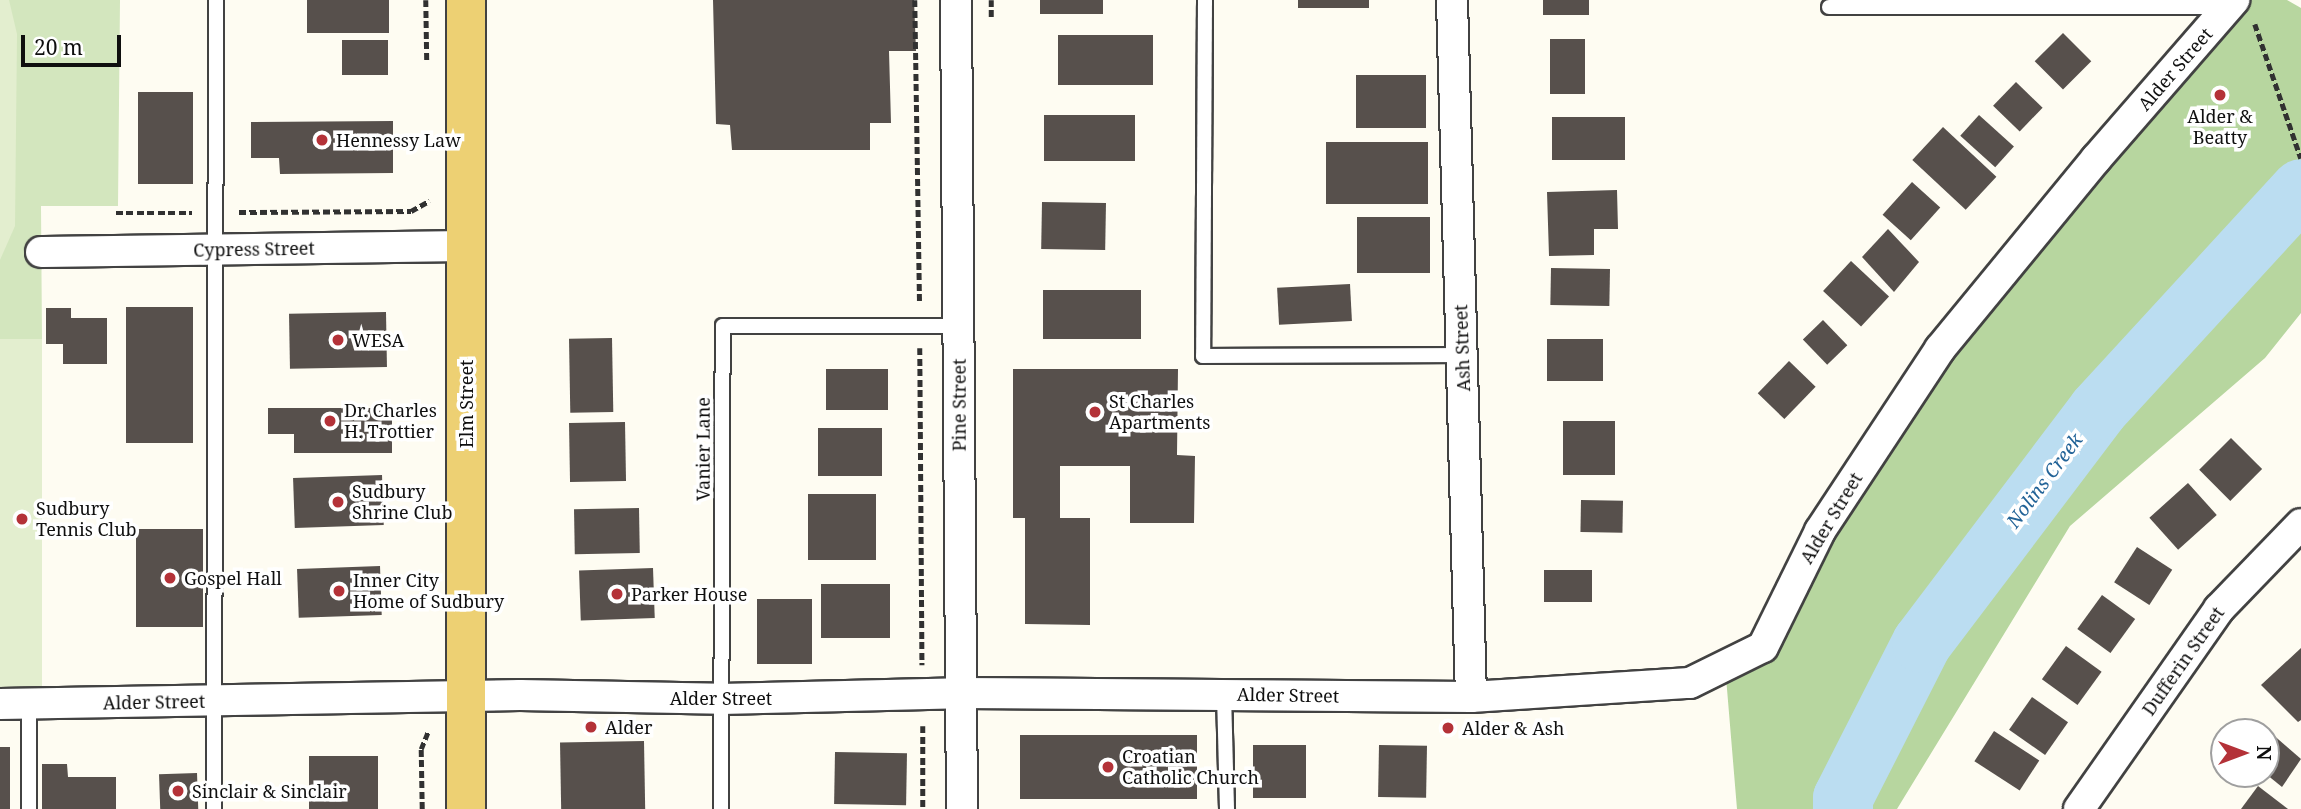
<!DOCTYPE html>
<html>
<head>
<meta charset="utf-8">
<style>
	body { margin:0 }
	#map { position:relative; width:2301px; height:809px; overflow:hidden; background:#fefcf2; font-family:"Noto Serif",serif }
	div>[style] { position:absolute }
	.green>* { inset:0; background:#d3e6be }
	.forest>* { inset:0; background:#b7d69f }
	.pitch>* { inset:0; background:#e3eecf; transform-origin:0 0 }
	.river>* { height:60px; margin:-30px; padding:0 30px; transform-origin:30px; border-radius:30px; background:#bbddf1 }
	.building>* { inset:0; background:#57504c; transform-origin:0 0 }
	.path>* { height:4.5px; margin-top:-2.25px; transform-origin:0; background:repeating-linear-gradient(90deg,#313131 0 7px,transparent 0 10.5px) }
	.roads { filter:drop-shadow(2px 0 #424242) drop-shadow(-2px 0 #424242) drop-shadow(0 2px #424242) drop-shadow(0 -2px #424242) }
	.service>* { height:14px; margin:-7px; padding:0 7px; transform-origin:7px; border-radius:7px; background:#fff }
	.minor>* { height:30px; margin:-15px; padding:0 15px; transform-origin:15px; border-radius:15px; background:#fff }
	.primary>* { height:38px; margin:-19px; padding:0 19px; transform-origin:19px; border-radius:19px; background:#edd073 }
	.dots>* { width:19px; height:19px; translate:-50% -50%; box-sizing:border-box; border:4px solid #fff; border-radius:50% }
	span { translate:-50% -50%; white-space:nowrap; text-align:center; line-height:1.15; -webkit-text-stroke:7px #fff; paint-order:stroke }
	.street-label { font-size:18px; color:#0f0f0f }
	.poi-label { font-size:18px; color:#0f0f0f }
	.left { translate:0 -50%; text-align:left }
	.water-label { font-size:19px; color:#226397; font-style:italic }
	.north { position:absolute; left:2210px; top:718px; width:70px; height:70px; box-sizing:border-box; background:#fff; border:2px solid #9f9f9f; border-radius:50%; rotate:90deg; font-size:19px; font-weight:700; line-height:28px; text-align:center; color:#0f0f0f }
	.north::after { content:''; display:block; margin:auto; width:24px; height:32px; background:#b43238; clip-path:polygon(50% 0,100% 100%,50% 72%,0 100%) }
	.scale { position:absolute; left:21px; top:35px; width:100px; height:32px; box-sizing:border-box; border:4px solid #0f0f0f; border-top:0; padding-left:9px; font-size:21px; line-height:24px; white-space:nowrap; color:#0f0f0f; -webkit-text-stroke:5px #fff; paint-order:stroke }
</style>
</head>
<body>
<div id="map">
	<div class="green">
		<i style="clip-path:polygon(0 0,120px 0,118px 206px,41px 206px,42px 339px,0 339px)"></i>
	</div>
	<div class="forest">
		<i style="clip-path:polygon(2238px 0,2287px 0,2301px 8px,2301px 313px,2265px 358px,2070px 526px,1897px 809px,1737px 809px,1726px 677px,1940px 352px)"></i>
	</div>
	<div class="pitch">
		<i style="clip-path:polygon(0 0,9px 0,17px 34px,15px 226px,0 260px)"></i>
		<i style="left:0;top:339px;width:42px;height:360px"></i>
	</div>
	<div class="river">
		<i style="left:1843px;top:809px;width:11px;rotate:-90deg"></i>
		<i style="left:1843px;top:798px;width:174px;rotate:-63deg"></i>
		<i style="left:1922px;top:643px;width:292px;rotate:-52.9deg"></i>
		<i style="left:2098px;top:410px;width:300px;rotate:-47.4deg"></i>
	</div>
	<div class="building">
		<i style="left:307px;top:0;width:82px;height:33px"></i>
		<i style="clip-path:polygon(713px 0,914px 0,916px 51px,889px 51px,891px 123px,870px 123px,870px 150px,732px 150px,730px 125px,716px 124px)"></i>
		<i style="left:1040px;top:0;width:63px;height:14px"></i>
		<i style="left:1298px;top:0;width:71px;height:8px"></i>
		<i style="left:1543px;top:0;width:46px;height:15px"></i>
		<i style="left:2063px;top:33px;width:40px;height:40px;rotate:45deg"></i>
		<i style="left:1058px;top:35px;width:95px;height:50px"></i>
		<i style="left:1550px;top:39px;width:35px;height:55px"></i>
		<i style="left:388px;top:40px;width:35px;height:46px;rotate:90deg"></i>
		<i style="left:1356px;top:75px;width:70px;height:53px"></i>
		<i style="left:2016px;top:82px;width:37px;height:33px;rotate:44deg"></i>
		<i style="left:138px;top:92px;width:55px;height:92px"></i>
		<i style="left:1044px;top:115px;width:91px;height:46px"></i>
		<i style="left:1979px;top:115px;width:47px;height:28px;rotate:42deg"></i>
		<i style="left:1625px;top:117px;width:43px;height:73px;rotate:90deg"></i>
		<i style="clip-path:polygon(393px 121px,393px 173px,280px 174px,279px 158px,251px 158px,251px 122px)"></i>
		<i style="left:1943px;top:127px;width:73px;height:45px;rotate:43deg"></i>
		<i style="left:1326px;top:142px;width:102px;height:62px"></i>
		<i style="left:1912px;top:182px;width:38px;height:44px;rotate:42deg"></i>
		<i style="clip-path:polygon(1617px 190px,1618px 229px,1594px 229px,1594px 255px,1549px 256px,1547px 192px)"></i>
		<i style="left:1042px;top:202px;width:64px;height:47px;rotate:1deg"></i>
		<i style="left:1357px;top:217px;width:73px;height:56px"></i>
		<i style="clip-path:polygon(1888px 229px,1919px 262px,1894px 292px,1862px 257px)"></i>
		<i style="left:1851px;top:261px;width:52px;height:41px;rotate:43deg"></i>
		<i style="left:1551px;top:268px;width:59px;height:37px;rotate:1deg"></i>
		<i style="left:1350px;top:284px;width:37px;height:73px;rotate:87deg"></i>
		<i style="left:1141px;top:290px;width:49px;height:98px;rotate:90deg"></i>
		<i style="left:126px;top:307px;width:67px;height:136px"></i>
		<i style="clip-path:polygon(46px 308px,71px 308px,71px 318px,107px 318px,107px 364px,63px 364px,63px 344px,46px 344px)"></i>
		<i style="left:386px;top:312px;width:55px;height:97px;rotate:89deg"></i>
		<i style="left:1823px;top:320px;width:35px;height:28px;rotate:46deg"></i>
		<i style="left:612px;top:338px;width:74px;height:43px;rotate:89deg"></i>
		<i style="left:1547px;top:339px;width:56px;height:42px"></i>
		<i style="left:1789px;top:361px;width:37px;height:45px;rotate:44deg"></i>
		<i style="left:826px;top:369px;width:62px;height:41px"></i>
		<i style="clip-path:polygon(1013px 369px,1178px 369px,1177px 455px,1195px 456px,1194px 523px,1130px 523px,1130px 466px,1060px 466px,1060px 518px,1090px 518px,1090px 625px,1025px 624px,1025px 518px,1013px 518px)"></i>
		<i style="clip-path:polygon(268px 408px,392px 408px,392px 453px,294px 453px,294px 434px,268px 434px)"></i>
		<i style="left:1563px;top:421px;width:52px;height:54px"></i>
		<i style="left:625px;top:422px;width:59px;height:56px;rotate:89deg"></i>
		<i style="left:818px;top:428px;width:64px;height:48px"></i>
		<i style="left:2231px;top:438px;width:44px;height:45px;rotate:45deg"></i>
		<i style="left:382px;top:475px;width:50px;height:89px;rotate:88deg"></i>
		<i style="left:2188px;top:483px;width:43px;height:52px;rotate:48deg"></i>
		<i style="left:808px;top:494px;width:68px;height:66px"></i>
		<i style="left:1581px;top:500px;width:42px;height:32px;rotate:1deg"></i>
		<i style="left:639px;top:508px;width:45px;height:65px;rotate:89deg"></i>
		<i style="left:136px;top:529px;width:67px;height:98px"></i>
		<i style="left:2137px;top:547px;width:42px;height:42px;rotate:33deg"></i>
		<i style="left:380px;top:566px;width:49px;height:83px;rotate:88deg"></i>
		<i style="left:653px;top:568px;width:50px;height:74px;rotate:88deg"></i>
		<i style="left:1544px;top:570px;width:48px;height:32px"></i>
		<i style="left:821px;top:584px;width:69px;height:54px"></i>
		<i style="left:2102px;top:595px;width:41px;height:42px;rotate:36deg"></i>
		<i style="left:757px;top:599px;width:55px;height:65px"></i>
		<i style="left:2066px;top:646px;width:44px;height:41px;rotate:36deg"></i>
		<i style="clip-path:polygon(2301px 648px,2301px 720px,2298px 722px,2261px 685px)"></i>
		<i style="left:2032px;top:697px;width:44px;height:40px;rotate:35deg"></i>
		<i style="left:1994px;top:731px;width:54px;height:36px;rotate:33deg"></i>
		<i style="clip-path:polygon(2271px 733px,2301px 759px,2282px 787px,2266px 774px,2266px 738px)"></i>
		<i style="left:1020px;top:735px;width:177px;height:64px"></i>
		<i style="left:644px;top:741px;width:68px;height:84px;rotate:89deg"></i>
		<i style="left:1253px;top:745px;width:53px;height:53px"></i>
		<i style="left:1379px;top:745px;width:48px;height:52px;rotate:1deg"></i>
		<i style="left:0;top:747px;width:10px;height:62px"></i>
		<i style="left:835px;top:752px;width:72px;height:52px;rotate:1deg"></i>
		<i style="left:378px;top:756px;width:53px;height:69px;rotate:90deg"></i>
		<i style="clip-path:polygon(42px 764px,67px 764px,68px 777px,116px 777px,116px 809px,42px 809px)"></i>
		<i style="left:197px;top:773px;width:36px;height:38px;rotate:88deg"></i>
		<i style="clip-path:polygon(2258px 786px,2288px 809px,2241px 809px)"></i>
	</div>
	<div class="path">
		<i style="left:426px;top:0;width:62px;rotate:89.1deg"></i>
		<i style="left:915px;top:0;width:304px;rotate:89.1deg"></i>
		<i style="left:991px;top:17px;width:17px;rotate:-90deg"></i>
		<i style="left:2255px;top:24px;width:142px;rotate:71.1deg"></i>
		<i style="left:239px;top:212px;width:172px;rotate:-0.3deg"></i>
		<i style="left:411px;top:211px;width:21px;rotate:-29deg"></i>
		<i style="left:116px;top:213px;width:76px"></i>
		<i style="left:920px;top:348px;width:317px;rotate:89.6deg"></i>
		<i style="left:923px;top:726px;width:83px;rotate:90deg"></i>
		<i style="left:422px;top:809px;width:60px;rotate:-91deg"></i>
		<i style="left:421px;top:749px;width:18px;rotate:-68deg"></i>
	</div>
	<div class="roads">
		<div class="service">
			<i style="left:1205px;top:0;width:356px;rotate:90.3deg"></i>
			<i style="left:1203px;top:356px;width:259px;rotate:-0.2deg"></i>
			<i style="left:1829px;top:7px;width:397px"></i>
			<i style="left:1224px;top:694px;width:115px;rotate:88.5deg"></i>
			<i style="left:29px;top:703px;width:106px;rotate:90deg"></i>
			<i style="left:214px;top:809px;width:809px;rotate:-89.86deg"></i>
			<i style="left:721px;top:809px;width:483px;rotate:-89.8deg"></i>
			<i style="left:723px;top:326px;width:236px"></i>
		</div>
		<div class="minor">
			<i style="left:956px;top:0;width:809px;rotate:89.58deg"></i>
			<i style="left:1452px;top:0;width:697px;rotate:88.44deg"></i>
			<i style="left:41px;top:252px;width:426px;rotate:-0.8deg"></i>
			<i style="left:0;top:704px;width:520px;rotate:-0.99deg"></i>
			<i style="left:520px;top:695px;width:201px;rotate:1.1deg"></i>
			<i style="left:721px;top:699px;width:238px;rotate:-1.4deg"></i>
			<i style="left:959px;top:693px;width:512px;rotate:0.45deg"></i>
			<i style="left:1471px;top:697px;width:219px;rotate:-3.7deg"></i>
			<i style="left:1690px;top:683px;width:81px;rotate:-26.3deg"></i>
			<i style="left:1763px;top:647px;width:129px;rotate:-63.8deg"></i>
			<i style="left:1820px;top:531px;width:218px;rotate:-56.6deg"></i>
			<i style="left:1940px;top:349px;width:246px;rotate:-50.6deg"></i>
			<i style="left:2096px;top:159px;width:211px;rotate:-49deg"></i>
			<i style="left:2079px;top:809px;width:244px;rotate:-55deg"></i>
			<i style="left:2219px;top:609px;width:118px;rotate:-46deg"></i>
		</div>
		<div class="primary">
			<i style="left:466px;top:809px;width:809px;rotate:-90deg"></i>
		</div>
	</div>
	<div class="dots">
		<i style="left:2220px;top:95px;background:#b43238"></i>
		<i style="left:322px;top:140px;background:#b43238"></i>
		<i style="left:338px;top:340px;background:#b43238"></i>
		<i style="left:1095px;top:412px;background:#b43238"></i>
		<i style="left:330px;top:421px;background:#b43238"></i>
		<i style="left:338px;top:502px;background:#b43238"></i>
		<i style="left:22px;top:519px;background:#b43238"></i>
		<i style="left:170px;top:578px;background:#b43238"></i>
		<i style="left:339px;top:591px;background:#b43238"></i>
		<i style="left:617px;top:594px;background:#b43238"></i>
		<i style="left:591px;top:727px;background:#b43238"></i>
		<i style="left:1448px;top:728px;background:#b43238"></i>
		<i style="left:1108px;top:767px;background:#b43238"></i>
		<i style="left:178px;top:791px;background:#b43238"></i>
	</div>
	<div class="street-label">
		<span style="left:2175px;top:69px;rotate:-49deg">Alder Street</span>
		<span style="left:254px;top:249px;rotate:-1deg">Cypress Street</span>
		<span style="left:1462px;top:348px;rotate:-92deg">Ash Street</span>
		<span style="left:466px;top:404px;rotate:-90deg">Elm Street</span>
		<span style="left:959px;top:405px;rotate:-90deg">Pine Street</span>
		<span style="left:703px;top:449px;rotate:-90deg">Vanier Lane</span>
		<span style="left:1831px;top:518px;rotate:-59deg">Alder Street</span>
		<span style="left:2183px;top:661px;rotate:-55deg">Dufferin Street</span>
		<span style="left:1288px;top:695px;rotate:1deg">Alder Street</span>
		<span style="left:721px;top:698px">Alder Street</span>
		<span style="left:154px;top:702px;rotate:-1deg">Alder Street</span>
	</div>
	<div class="poi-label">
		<span style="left:2220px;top:127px">Alder &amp;<br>Beatty</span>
		<span class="left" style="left:336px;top:140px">Hennessy Law</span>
		<span class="left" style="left:352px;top:340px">WESA</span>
		<span class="left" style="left:1109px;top:412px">St Charles<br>Apartments</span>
		<span class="left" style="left:344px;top:421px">Dr. Charles<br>H. Trottier</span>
		<span class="left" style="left:352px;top:502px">Sudbury<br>Shrine Club</span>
		<span class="left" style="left:36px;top:519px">Sudbury<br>Tennis Club</span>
		<span class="left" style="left:184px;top:578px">Gospel Hall</span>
		<span class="left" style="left:353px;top:591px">Inner City<br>Home of Sudbury</span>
		<span class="left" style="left:631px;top:594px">Parker House</span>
		<span class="left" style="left:605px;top:727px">Alder</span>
		<span class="left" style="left:1462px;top:728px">Alder &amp; Ash</span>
		<span class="left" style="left:1122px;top:767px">Croatian<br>Catholic Church</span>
		<span class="left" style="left:192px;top:791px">Sinclair &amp; Sinclair</span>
	</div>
	<div class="water-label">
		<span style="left:2045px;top:481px;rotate:-53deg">Nolins Creek</span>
	</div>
	<div class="north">N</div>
	<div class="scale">20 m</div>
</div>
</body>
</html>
